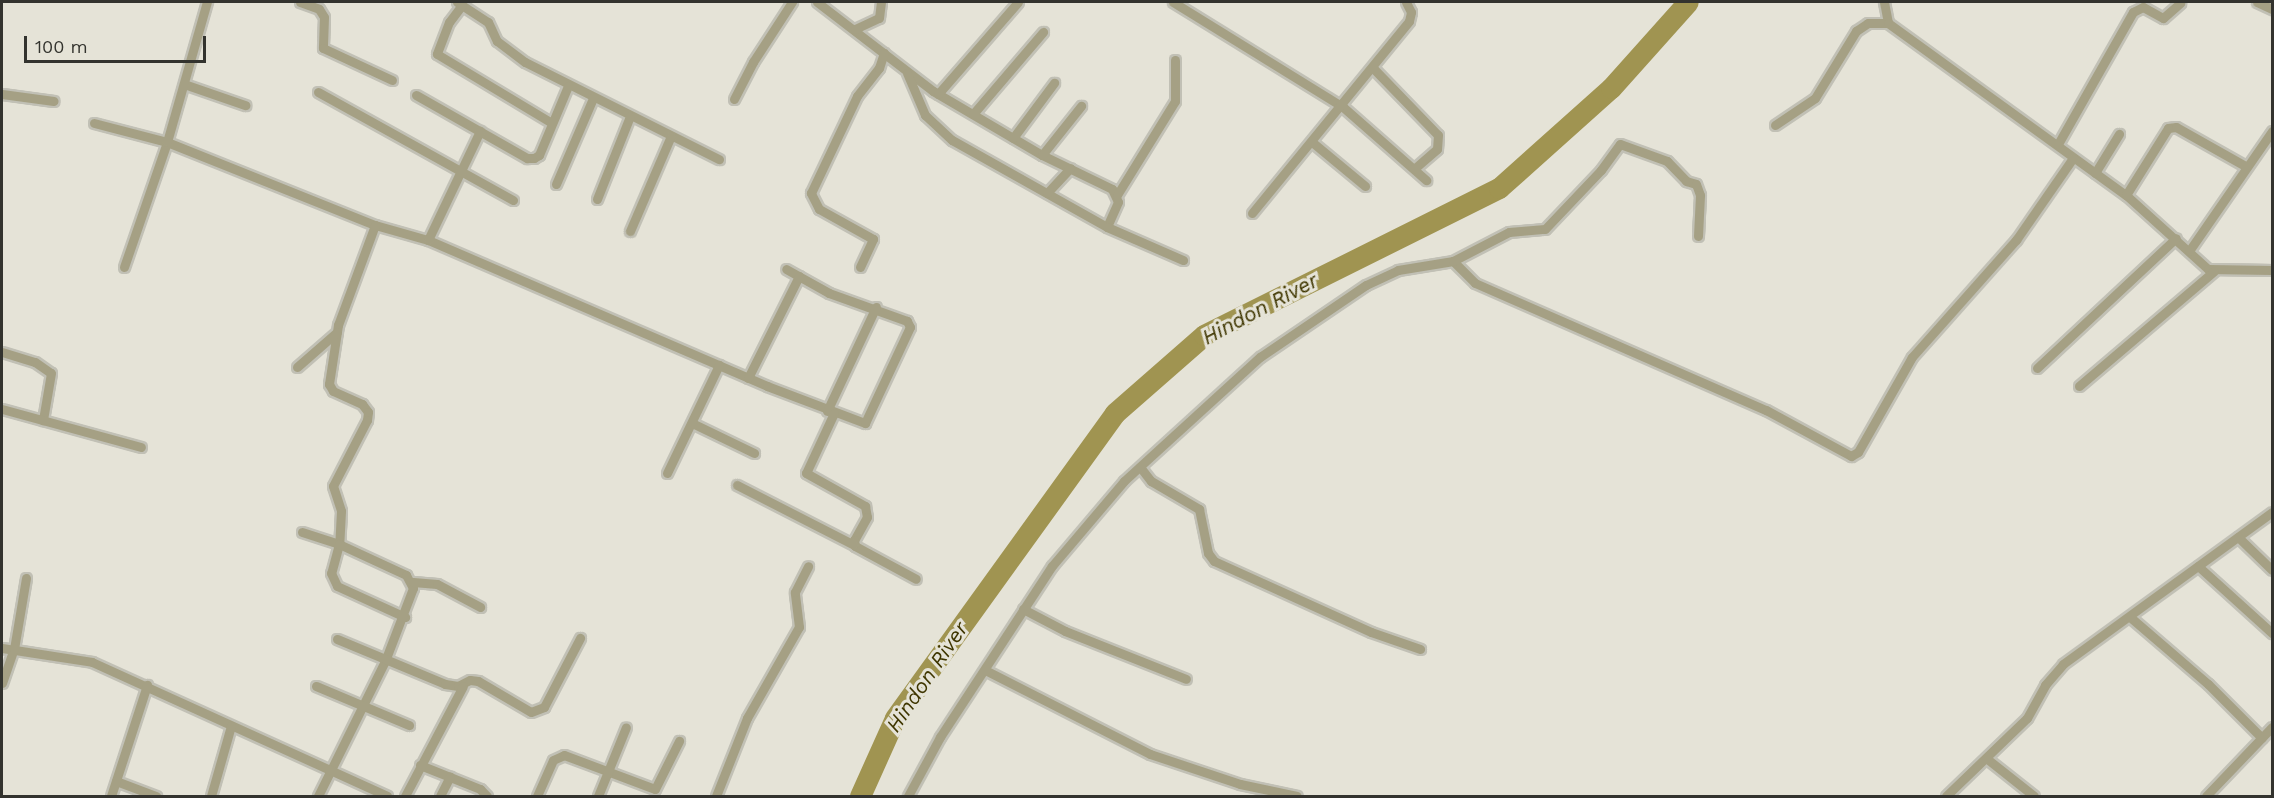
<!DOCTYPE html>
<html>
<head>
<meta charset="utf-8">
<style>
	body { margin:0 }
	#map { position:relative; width:2274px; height:798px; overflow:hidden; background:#e5e3d7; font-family:"Work Sans",sans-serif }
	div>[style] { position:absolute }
	.river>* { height:21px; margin:-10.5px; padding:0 10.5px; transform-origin:10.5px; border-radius:10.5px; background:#a09451 }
	.roads { filter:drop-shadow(2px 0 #c1c0b5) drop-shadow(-2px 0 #c1c0b5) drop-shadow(0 2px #c1c0b5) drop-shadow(0 -2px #c1c0b5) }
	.minor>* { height:9px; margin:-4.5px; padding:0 4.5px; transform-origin:4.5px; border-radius:4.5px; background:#a5a084 }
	span { translate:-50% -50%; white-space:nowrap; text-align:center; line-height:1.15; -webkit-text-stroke:6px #e5e3d7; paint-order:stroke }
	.water-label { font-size:21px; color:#3f3600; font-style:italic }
	.frame { position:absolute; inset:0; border:3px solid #33332e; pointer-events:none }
	.scale { position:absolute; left:24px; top:36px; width:182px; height:27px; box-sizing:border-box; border:3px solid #33332e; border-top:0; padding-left:8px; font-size:18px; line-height:21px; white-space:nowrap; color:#33332e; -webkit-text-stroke:4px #e5e3d7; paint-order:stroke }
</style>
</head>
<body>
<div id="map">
	<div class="river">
		<i style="left:860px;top:796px;width:85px;rotate:-65.8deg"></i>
		<i style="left:895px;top:718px;width:376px;rotate:-54.2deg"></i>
		<i style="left:1115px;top:413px;width:118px;rotate:-41.2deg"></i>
		<i style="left:1204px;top:335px;width:330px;rotate:-26.5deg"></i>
		<i style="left:1499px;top:188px;width:150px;rotate:-41.8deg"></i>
		<i style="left:1611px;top:88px;width:115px;rotate:-48.2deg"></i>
	</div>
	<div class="roads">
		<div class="minor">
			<i style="left:300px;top:2px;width:20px;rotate:20deg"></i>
			<i style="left:319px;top:9px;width:9px;rotate:58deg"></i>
			<i style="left:324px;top:17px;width:31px;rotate:92deg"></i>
			<i style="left:323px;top:48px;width:76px;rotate:24.9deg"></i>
			<i style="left:457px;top:2px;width:37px;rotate:33deg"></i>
			<i style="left:488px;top:22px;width:21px;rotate:65deg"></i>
			<i style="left:497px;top:41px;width:35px;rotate:37deg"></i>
			<i style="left:525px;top:62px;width:217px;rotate:26.6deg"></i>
			<i style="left:817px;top:2px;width:146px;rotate:37.5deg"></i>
			<i style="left:933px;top:91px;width:126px;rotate:30.4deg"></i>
			<i style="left:1042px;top:155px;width:78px;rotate:25.9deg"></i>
			<i style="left:1112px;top:189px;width:14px;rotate:65deg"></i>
			<i style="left:1118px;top:202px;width:27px;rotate:114deg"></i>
			<i style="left:1173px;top:2px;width:200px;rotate:31.7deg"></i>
			<i style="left:1343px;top:107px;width:111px;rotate:41.3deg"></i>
			<i style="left:1884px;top:2px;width:21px;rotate:79deg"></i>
			<i style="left:2257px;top:2px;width:17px;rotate:25deg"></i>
			<i style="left:462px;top:5px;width:21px;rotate:127deg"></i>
			<i style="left:449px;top:22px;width:34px;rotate:111deg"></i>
			<i style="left:437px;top:54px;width:134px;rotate:31deg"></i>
			<i style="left:855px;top:29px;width:26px;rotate:-25deg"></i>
			<i style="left:879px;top:18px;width:16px;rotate:-83deg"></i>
			<i style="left:1373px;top:68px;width:93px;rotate:45.9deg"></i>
			<i style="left:1438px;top:135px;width:14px;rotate:94deg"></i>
			<i style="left:1437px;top:149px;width:30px;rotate:139deg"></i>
			<i style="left:907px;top:73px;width:46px;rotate:66.8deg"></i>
			<i style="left:925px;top:115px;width:37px;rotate:43deg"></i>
			<i style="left:952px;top:140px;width:178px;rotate:29.3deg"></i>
			<i style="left:1107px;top:227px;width:83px;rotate:23.5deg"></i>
			<i style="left:184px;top:84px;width:65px;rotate:19deg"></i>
			<i style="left:318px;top:92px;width:223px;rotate:29deg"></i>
			<i style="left:2px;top:94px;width:52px;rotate:7.7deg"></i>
			<i style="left:938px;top:94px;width:122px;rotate:-49deg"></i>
			<i style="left:416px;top:95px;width:128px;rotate:29.6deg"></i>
			<i style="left:527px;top:158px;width:7px"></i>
			<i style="left:534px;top:158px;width:6px;rotate:-31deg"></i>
			<i style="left:539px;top:155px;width:75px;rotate:-67.2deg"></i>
			<i style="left:734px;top:99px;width:42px;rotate:-62.8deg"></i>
			<i style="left:753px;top:62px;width:72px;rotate:-57deg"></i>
			<i style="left:973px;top:114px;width:108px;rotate:-49.5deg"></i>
			<i style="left:94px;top:123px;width:75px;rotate:14.6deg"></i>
			<i style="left:167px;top:142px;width:224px;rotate:21.8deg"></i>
			<i style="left:375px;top:225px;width:55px;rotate:15.8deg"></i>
			<i style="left:428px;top:240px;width:369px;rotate:23.3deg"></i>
			<i style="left:767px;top:386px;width:105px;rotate:20.7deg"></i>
			<i style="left:865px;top:423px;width:106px;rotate:-64.9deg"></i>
			<i style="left:910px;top:327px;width:7px;rotate:-117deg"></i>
			<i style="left:907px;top:321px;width:83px;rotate:-160.3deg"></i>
			<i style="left:829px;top:293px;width:49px;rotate:-150.8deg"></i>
			<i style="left:1775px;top:125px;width:48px;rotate:-34deg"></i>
			<i style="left:1815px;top:98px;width:79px;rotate:-58.5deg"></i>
			<i style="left:1856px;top:31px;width:14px;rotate:-34deg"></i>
			<i style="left:1868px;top:23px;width:20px"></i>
			<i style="left:1888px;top:23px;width:294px;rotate:35.9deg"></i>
			<i style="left:2126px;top:195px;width:110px;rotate:42.1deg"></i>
			<i style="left:2208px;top:269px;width:64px;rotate:0.9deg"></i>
			<i style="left:1013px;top:138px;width:69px;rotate:-53.3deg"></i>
			<i style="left:1312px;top:142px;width:69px;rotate:39.7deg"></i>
			<i style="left:2058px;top:144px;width:152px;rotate:-60.4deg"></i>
			<i style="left:2133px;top:12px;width:11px;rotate:-27deg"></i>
			<i style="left:2143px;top:7px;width:23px;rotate:29deg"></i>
			<i style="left:2163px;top:18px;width:23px;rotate:-41deg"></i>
			<i style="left:1042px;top:155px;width:63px;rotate:-51.5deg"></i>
			<i style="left:2095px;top:173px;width:46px;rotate:-58.4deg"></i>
			<i style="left:556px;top:184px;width:94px;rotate:-66.7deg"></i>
			<i style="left:1047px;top:193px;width:34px;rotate:-47deg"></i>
			<i style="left:1117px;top:195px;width:110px;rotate:-58.3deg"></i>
			<i style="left:1175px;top:101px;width:41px;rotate:-90deg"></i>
			<i style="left:2126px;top:195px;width:79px;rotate:-57.9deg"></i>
			<i style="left:2168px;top:128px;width:8px;rotate:-7deg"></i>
			<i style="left:2176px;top:127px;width:81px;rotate:29.4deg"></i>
			<i style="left:597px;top:199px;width:89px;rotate:-68.3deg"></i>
			<i style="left:1252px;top:213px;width:248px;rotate:-50.7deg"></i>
			<i style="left:1409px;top:21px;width:9px;rotate:-77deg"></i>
			<i style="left:1411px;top:12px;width:11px;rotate:-117deg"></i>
			<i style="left:375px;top:225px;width:107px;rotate:110.3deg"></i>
			<i style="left:338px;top:325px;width:60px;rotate:98.7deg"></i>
			<i style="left:329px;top:384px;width:8px;rotate:60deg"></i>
			<i style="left:333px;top:391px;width:32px;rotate:24deg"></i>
			<i style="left:362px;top:404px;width:10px;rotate:53deg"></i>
			<i style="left:368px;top:412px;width:8px;rotate:97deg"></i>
			<i style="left:367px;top:420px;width:74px;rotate:117.3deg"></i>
			<i style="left:333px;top:486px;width:26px;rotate:72deg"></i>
			<i style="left:341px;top:511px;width:33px;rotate:93deg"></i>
			<i style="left:339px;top:544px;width:30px;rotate:105deg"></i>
			<i style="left:331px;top:573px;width:14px;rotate:65deg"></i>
			<i style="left:337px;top:586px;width:75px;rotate:24.5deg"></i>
			<i style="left:630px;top:231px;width:103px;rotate:-66.7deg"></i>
			<i style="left:428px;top:240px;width:121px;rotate:-64.5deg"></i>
			<i style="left:2189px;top:251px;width:146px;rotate:-55.3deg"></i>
			<i style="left:1453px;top:261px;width:31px;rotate:45deg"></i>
			<i style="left:1475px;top:283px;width:318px;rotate:23.6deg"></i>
			<i style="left:1766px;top:410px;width:97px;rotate:28.4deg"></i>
			<i style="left:1851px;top:456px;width:8px;rotate:-30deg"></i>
			<i style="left:1858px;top:452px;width:109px;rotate:-60.4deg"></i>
			<i style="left:1912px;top:357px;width:157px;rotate:-48.4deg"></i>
			<i style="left:2016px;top:240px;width:100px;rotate:-55.2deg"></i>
			<i style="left:124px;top:267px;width:132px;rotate:-71deg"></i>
			<i style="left:167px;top:142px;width:146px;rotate:-74.1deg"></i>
			<i style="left:860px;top:267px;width:31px;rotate:-65deg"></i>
			<i style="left:873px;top:239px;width:62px;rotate:-150.9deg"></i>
			<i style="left:819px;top:209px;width:18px;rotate:-117deg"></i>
			<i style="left:811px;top:193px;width:107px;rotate:-64.6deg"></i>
			<i style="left:857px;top:96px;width:36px;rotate:-52deg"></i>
			<i style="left:879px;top:68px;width:16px;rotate:-72deg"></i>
			<i style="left:2px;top:352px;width:34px;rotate:17deg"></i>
			<i style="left:35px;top:362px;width:19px;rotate:35deg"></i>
			<i style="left:51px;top:373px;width:48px;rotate:99.7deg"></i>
			<i style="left:297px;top:367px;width:53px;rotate:-41.2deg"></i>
			<i style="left:2037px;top:368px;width:190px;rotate:-43.1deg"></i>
			<i style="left:748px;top:378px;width:114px;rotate:-63.4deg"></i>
			<i style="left:2079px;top:386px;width:177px;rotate:-40.4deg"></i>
			<i style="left:2px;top:409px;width:144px;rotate:15.3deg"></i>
			<i style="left:827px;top:411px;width:115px;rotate:-64.8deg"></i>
			<i style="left:834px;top:413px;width:66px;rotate:115deg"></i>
			<i style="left:806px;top:473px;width:68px;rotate:29.2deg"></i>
			<i style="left:865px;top:506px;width:11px;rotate:80deg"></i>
			<i style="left:867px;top:517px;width:26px;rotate:119deg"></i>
			<i style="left:854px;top:540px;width:6px;rotate:81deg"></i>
			<i style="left:855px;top:546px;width:69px;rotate:28.4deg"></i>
			<i style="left:692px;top:423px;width:69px;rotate:25.8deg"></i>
			<i style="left:1140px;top:467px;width:18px;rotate:52deg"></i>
			<i style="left:1151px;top:481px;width:56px;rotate:30.3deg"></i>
			<i style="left:1199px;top:509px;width:45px;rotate:78.4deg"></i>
			<i style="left:1208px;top:553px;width:10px;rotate:53deg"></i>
			<i style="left:1214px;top:561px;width:172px;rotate:24.3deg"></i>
			<i style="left:1371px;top:632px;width:52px;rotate:19.1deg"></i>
			<i style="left:667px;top:473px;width:120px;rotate:-64.3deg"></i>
			<i style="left:737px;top:485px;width:131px;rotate:27.1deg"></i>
			<i style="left:302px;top:532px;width:39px;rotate:18deg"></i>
			<i style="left:339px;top:544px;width:74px;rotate:24.8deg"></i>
			<i style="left:406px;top:575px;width:15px;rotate:62deg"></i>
			<i style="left:413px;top:588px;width:78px;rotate:111deg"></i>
			<i style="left:385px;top:661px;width:151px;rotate:116.4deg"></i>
			<i style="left:2238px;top:537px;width:47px;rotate:44.1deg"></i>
			<i style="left:2198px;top:566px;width:100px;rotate:42.2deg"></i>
			<i style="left:413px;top:582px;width:24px;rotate:5deg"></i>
			<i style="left:437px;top:584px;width:49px;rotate:28.1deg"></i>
			<i style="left:1023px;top:609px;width:47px;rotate:27.6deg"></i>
			<i style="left:1065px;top:631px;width:130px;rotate:21.6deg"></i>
			<i style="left:2130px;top:617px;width:103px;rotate:40.7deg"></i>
			<i style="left:2208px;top:684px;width:76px;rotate:45deg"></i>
			<i style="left:337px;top:639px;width:117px;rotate:22.6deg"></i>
			<i style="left:445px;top:684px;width:13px;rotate:9deg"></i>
			<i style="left:458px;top:686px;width:13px;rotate:-27deg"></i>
			<i style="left:470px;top:680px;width:8px;rotate:7deg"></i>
			<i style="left:478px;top:681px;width:61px;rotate:30.3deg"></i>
			<i style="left:531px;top:712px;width:14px;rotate:-21deg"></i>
			<i style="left:544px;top:707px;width:78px;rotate:-62.4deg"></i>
			<i style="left:2px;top:648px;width:91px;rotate:8.8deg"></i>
			<i style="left:92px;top:662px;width:324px;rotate:24.4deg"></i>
			<i style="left:987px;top:671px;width:183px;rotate:27deg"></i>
			<i style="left:1150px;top:754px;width:95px;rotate:18.4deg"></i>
			<i style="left:1240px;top:784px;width:58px;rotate:11.9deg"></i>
			<i style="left:2px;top:683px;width:36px;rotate:-71deg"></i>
			<i style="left:14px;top:649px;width:72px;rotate:-80.4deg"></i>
			<i style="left:316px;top:686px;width:101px;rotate:22.8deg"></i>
			<i style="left:1986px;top:758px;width:61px;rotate:38.4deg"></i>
			<i style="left:420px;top:765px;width:65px;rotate:21.8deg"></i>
			<i style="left:480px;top:789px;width:10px;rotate:45deg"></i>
			<i style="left:116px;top:781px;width:43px;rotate:20.6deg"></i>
			<i style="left:111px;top:796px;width:117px;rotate:-72deg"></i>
			<i style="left:211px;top:796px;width:73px;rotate:-74.1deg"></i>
			<i style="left:405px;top:796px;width:124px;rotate:-62.2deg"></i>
			<i style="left:440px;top:796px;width:22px;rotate:-63deg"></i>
			<i style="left:537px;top:796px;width:39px;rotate:-66deg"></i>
			<i style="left:553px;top:760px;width:12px;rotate:-24deg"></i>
			<i style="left:564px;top:755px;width:97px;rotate:20.5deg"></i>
			<i style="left:655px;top:789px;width:54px;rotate:-63.4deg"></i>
			<i style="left:598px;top:796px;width:74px;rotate:-67.9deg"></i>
			<i style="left:716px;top:796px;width:84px;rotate:-68.3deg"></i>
			<i style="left:747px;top:718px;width:105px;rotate:-60.3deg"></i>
			<i style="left:799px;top:627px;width:35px;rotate:-97deg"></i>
			<i style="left:795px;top:592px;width:29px;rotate:-63deg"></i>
			<i style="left:908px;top:796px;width:67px;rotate:-61.5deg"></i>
			<i style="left:940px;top:737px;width:204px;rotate:-56.8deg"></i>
			<i style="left:1052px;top:566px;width:111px;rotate:-49.7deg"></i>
			<i style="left:1124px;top:481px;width:184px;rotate:-42.4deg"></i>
			<i style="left:1260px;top:357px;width:128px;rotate:-34.2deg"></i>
			<i style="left:1366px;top:285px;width:35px;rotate:-25deg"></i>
			<i style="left:1398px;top:270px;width:56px;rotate:-9.3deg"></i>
			<i style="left:1453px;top:261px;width:63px;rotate:-27.4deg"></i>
			<i style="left:1509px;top:232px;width:36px;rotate:-5deg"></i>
			<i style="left:1545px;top:229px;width:81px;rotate:-46.5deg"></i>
			<i style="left:1601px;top:170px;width:32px;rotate:-54deg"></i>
			<i style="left:1620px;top:144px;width:50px;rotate:19.9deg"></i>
			<i style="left:1667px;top:161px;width:28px;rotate:46deg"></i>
			<i style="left:1686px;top:181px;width:10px;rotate:17deg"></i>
			<i style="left:1696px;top:184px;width:12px;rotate:70deg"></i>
			<i style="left:1700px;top:195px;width:41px;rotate:92.8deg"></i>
			<i style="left:1946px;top:796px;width:112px;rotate:-43.9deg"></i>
			<i style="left:2027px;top:718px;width:38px;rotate:-61deg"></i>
			<i style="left:2045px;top:685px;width:28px;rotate:-49deg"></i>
			<i style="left:2063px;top:664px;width:258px;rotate:-36deg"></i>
			<i style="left:2206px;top:796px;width:95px;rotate:-46.3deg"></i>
		</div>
	</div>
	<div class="water-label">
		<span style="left:1260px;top:309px;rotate:-28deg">Hindon River</span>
		<span style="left:927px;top:677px;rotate:-56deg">Hindon River</span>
	</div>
	<div class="frame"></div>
	<div class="scale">100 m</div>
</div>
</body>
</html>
